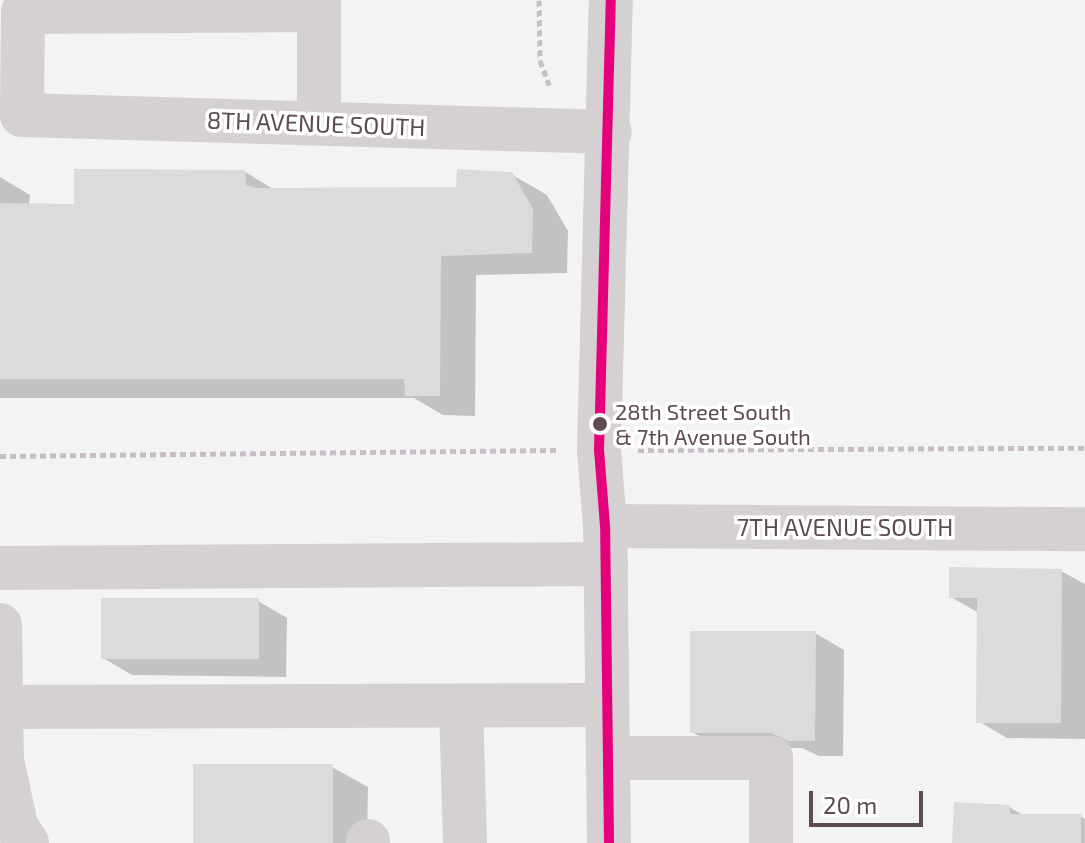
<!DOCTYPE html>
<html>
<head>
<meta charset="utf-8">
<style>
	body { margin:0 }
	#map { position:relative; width:1085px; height:843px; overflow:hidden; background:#f2f3f2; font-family:"Exo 2",sans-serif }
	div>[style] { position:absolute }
	.shadow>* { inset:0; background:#0003 }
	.building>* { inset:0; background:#dcdada; transform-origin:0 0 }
	.path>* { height:5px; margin-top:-2.5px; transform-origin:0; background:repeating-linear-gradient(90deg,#c7bdc7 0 6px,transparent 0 10px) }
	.minor>* { height:44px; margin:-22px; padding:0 22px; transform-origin:22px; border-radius:22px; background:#d5d1d2 }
	.bus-1>* { height:10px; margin:-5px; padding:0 5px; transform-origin:5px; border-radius:5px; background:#e5007d }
	.dots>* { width:22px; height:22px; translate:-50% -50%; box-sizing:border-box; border:4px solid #fff; border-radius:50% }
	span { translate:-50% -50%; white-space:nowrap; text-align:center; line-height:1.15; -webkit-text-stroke:7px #fff; paint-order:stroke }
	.bus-label { font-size:22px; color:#5d4b50 }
	.left { translate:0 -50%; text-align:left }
	.street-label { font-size:24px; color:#5d4b50 }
	.scale { position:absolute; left:809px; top:791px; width:114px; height:36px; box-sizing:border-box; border:4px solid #5d4b50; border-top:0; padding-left:10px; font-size:24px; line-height:28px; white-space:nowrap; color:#5d4b50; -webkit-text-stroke:6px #fff; paint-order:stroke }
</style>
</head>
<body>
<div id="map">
	<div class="shadow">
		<i style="clip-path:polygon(245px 172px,275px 190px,458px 189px,511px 174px,547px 195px,568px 231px,567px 273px,476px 275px,475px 416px,443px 415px,414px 398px,0 398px,0 177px,30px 195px,29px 205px,76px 206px)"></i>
		<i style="clip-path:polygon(1061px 571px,1085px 584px,1085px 739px,1007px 738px,978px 721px,979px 613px,951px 597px)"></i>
		<i style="clip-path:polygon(258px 601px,287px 618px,286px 677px,132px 675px,103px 658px)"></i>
		<i style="clip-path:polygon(815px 633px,844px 650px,843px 756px,819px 756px,802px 748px,721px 748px,692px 732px)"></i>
		<i style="clip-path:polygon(332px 767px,368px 787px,367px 843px,195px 843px)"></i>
		<i style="clip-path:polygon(1009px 807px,1025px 816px,1080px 816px,1085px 819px,1085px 843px,954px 843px)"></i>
	</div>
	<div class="building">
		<i style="clip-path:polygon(74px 169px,245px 170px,246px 185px,256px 188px,456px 187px,457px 169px,512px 172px,533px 209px,532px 253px,441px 256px,440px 396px,405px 396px,404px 379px,0 379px,0 203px,74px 204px)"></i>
		<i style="clip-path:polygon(949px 567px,1062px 569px,1061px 723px,976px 723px,977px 598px,949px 598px)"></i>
		<i style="left:101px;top:598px;width:158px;height:61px"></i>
		<i style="clip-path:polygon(690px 631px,816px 631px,815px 741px,788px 741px,771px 733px,690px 733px)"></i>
		<i style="left:193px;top:764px;width:140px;height:79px"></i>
		<i style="clip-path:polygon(954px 802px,1010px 805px,1010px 814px,1081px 814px,1081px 843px,952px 843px)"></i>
	</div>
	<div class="path">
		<i style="left:539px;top:0;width:61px;rotate:89.1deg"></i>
		<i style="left:540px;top:61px;width:30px;rotate:69deg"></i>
		<i style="left:638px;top:450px;width:447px;rotate:-0.3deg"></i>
		<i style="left:0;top:456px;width:560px;rotate:-0.61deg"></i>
	</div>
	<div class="minor">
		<i style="left:319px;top:0;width:123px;rotate:90deg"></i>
		<i style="left:319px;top:10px;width:296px;rotate:179.6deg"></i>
		<i style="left:23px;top:12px;width:103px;rotate:90.6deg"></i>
		<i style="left:22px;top:115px;width:588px;rotate:1.66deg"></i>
		<i style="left:605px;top:526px;width:480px;rotate:0.4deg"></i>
		<i style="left:0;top:568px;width:606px;rotate:-0.38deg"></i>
		<i style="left:0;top:625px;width:135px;rotate:89.2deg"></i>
		<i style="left:2px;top:760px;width:67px;rotate:78deg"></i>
		<i style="left:16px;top:826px;width:20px;rotate:57deg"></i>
		<i style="left:1px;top:707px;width:606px;rotate:-0.19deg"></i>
		<i style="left:461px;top:707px;width:136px;rotate:88.3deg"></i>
		<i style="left:608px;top:758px;width:163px"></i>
		<i style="left:771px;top:758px;width:85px;rotate:90deg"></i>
		<i style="left:368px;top:841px;width:2px;rotate:90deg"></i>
		<i style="left:609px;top:843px;width:317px;rotate:-90.7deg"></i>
		<i style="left:605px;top:526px;width:76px;rotate:-94.5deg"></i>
		<i style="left:599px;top:450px;width:450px;rotate:-88.5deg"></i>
	</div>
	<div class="bus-1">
		<i style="left:609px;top:843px;width:317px;rotate:-90.7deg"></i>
		<i style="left:605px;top:526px;width:76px;rotate:-94.5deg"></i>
		<i style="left:599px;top:450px;width:450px;rotate:-88.5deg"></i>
	</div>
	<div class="dots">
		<i style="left:600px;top:424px;background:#5d4b50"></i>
	</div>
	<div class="bus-label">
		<span class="left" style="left:615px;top:424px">28th Street South<br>&amp; 7th Avenue South</span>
	</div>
	<div class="street-label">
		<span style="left:316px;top:123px;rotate:2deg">8TH AVENUE SOUTH</span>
		<span style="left:845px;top:527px">7TH AVENUE SOUTH</span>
	</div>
	<div class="scale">20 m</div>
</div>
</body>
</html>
